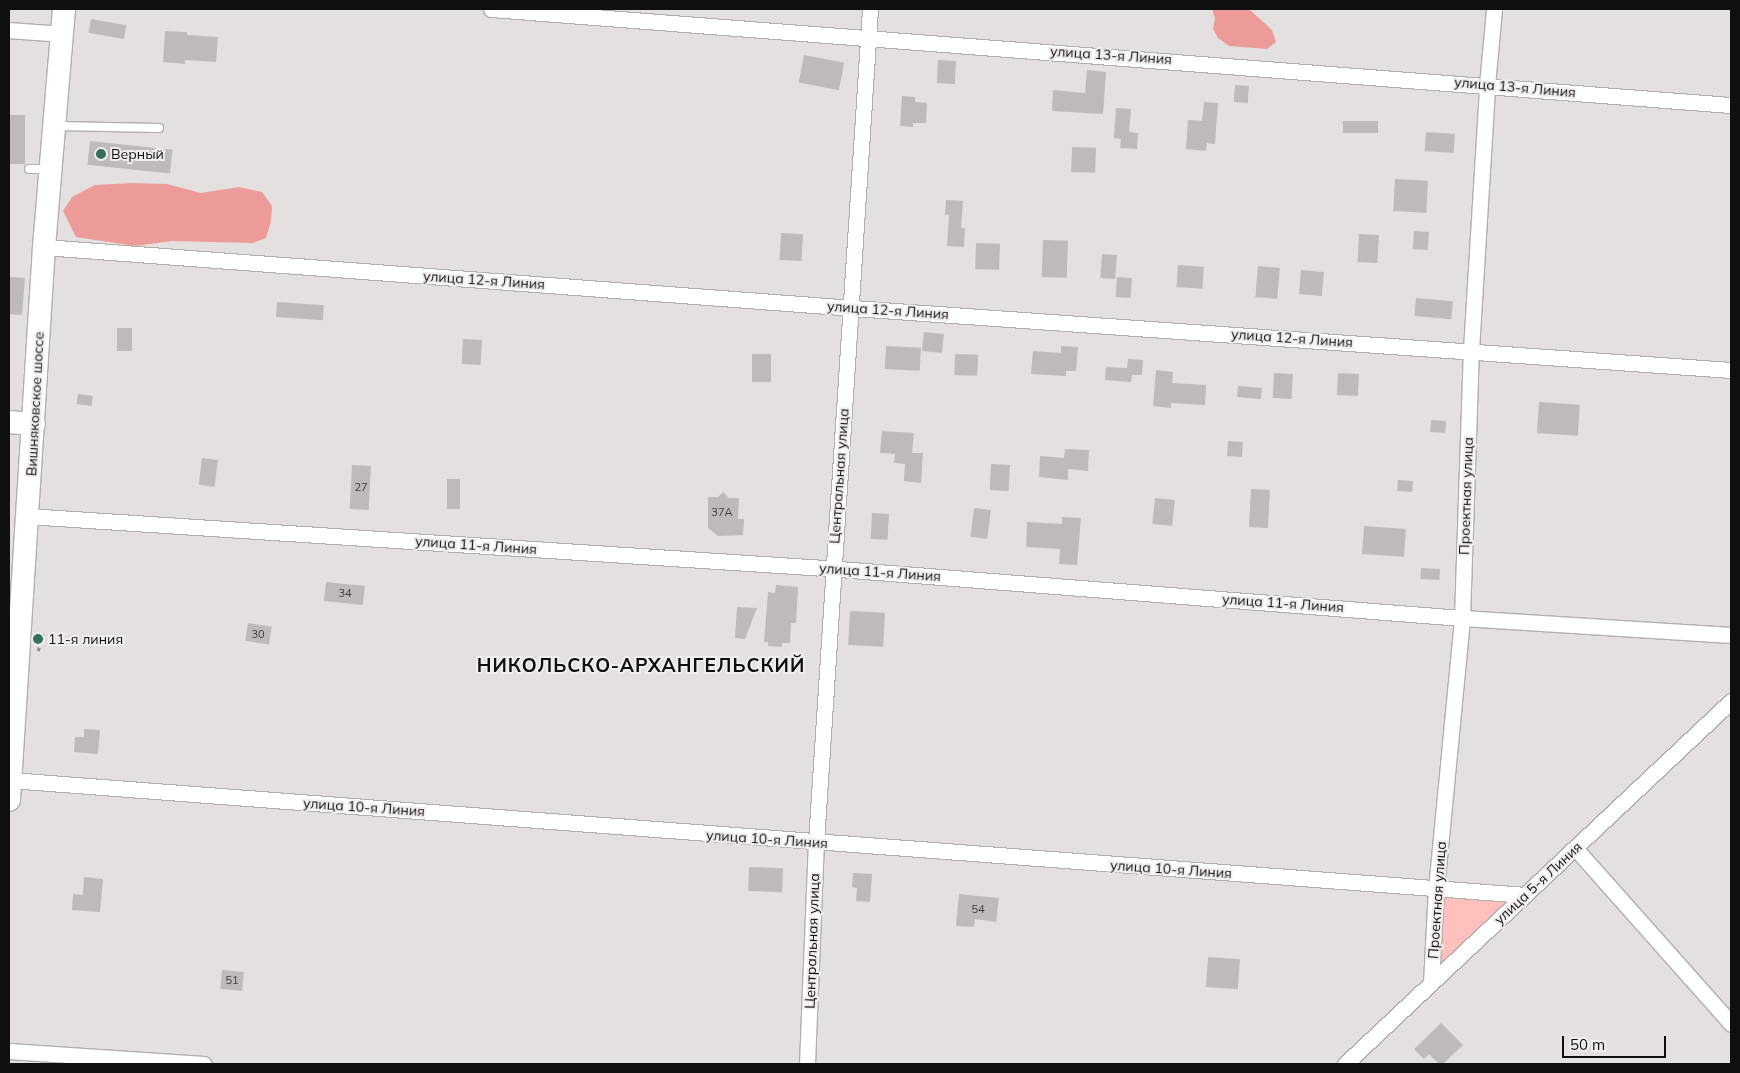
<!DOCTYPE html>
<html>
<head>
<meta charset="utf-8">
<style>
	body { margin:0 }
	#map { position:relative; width:1740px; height:1073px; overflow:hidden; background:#e4e0e0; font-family:Mulish,sans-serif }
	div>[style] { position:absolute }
	.green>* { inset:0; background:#fdc0bc }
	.water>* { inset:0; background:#ec9b98 }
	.building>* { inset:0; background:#bebaba; transform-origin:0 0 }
	.path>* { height:2.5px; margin-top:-1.25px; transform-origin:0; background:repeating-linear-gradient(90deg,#928f8f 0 4px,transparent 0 8px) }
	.roads { filter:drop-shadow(1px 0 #b3aeae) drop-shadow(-1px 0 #b3aeae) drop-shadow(0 1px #b3aeae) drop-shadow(0 -1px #b3aeae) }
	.lane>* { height:8px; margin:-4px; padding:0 4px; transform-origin:4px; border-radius:4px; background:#fff }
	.street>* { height:15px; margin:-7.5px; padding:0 7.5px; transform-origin:7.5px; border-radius:7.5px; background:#fff }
	.secondary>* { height:22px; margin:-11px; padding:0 11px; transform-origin:11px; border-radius:11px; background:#fff }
	.dots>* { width:14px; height:14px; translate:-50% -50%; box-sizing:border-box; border:2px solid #f2eded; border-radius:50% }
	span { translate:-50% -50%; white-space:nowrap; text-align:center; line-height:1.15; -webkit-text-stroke:4px #f2eded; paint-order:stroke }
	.number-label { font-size:11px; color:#3c3a3a }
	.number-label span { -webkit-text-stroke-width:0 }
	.street-label { font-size:14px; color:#100f0f }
	.poi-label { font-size:14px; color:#100f0f }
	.left { translate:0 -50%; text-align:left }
	.district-label { font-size:19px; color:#100f0f; font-weight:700; letter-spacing:1px }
	.frame { position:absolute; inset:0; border:10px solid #100f0f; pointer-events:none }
	.scale { position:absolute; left:1562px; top:1036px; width:104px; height:22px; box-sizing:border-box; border:2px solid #100f0f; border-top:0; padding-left:6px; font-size:15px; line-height:18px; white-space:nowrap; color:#100f0f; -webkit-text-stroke:4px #f2eded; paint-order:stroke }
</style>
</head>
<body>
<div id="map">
	<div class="green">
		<i style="clip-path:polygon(1443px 897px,1512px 902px,1438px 969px)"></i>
	</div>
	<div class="water">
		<i style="clip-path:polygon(1212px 9px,1246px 9px,1251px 11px,1272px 30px,1276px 42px,1267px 49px,1229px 46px,1218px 38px,1213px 29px,1215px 18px)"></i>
		<i style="clip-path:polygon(132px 183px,167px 184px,201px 193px,239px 187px,262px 192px,272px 206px,271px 221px,266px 238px,253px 243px,172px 241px,135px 246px,76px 237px,63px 211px,72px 197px,95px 185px)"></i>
	</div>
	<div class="building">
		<i style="left:91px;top:19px;width:36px;height:14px;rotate:10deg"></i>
		<i style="clip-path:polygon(165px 31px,187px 32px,187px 35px,218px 37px,216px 62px,185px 60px,185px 64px,163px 62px)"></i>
		<i style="left:804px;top:55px;width:41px;height:28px;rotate:11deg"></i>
		<i style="left:938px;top:60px;width:18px;height:23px;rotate:3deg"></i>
		<i style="clip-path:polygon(1087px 70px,1106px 72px,1103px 114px,1052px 111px,1053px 90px,1085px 93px)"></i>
		<i style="left:1235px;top:85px;width:14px;height:17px;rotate:4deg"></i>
		<i style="clip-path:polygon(902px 96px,915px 97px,915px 102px,927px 103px,926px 123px,913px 123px,913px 127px,900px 126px)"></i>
		<i style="clip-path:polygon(1204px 102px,1218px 103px,1215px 144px,1207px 143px,1206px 151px,1186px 149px,1188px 120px,1202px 121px)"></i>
		<i style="clip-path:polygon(1116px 108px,1131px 109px,1129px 132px,1138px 133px,1137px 149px,1120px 148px,1121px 139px,1114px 138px)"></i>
		<i style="left:9px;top:115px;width:16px;height:49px"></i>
		<i style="left:1378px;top:121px;width:12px;height:35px;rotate:90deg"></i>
		<i style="left:1426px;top:132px;width:29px;height:19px;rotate:4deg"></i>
		<i style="left:90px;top:141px;width:83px;height:24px;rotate:6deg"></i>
		<i style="left:1072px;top:147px;width:24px;height:25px;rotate:2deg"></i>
		<i style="left:1395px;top:179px;width:33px;height:32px;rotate:3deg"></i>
		<i style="clip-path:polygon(946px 200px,963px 201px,961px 228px,965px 228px,964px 247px,947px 246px,949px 215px,945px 215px)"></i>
		<i style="left:1414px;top:231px;width:15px;height:18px;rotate:4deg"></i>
		<i style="left:781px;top:233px;width:22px;height:27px;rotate:3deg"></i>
		<i style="left:1359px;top:234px;width:20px;height:28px;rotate:3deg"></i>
		<i style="left:1043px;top:240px;width:25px;height:37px;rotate:2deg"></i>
		<i style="left:976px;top:243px;width:24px;height:26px;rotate:2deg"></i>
		<i style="left:1102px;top:254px;width:15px;height:24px;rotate:4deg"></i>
		<i style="left:1178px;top:265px;width:26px;height:22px;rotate:4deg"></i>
		<i style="left:1258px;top:266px;width:22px;height:31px;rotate:5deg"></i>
		<i style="left:1301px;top:270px;width:23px;height:24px;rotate:5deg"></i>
		<i style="clip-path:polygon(9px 277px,25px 278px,22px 315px,9px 314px)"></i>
		<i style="left:1117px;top:277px;width:15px;height:20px;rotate:4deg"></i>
		<i style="left:1416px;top:298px;width:37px;height:18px;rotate:5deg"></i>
		<i style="left:277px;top:302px;width:47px;height:15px;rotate:4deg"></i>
		<i style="left:117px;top:328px;width:15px;height:23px"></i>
		<i style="left:924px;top:332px;width:20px;height:19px;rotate:6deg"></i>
		<i style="left:463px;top:339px;width:19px;height:25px;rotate:3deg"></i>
		<i style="left:886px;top:346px;width:35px;height:23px;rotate:3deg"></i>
		<i style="clip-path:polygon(1061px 346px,1078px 347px,1076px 371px,1066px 371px,1066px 376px,1031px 374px,1033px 351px,1061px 353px)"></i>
		<i style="left:752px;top:354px;width:19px;height:28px"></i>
		<i style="left:955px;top:354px;width:23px;height:21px;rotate:2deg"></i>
		<i style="clip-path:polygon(1128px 359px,1143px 360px,1142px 375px,1132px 375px,1131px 382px,1105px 380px,1106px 367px,1127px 368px)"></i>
		<i style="clip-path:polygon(1156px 370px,1173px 372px,1172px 383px,1206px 385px,1205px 405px,1171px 403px,1171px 408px,1153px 406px)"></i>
		<i style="left:1274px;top:373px;width:19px;height:25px;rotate:3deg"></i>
		<i style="left:1338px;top:373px;width:21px;height:22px;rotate:3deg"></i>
		<i style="left:1238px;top:386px;width:24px;height:11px;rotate:5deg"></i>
		<i style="left:78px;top:394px;width:15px;height:10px;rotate:8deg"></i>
		<i style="left:1539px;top:402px;width:41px;height:31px;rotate:4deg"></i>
		<i style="left:1431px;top:420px;width:15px;height:12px;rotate:4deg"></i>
		<i style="clip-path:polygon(882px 431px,914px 433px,912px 453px,923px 453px,921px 483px,904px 481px,905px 464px,894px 463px,895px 454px,880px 453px)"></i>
		<i style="left:1228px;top:441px;width:15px;height:15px;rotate:4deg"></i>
		<i style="clip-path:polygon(1065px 449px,1089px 450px,1088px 471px,1068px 469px,1068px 480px,1039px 477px,1040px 456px,1064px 458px)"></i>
		<i style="left:202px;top:458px;width:16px;height:27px;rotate:7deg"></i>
		<i style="left:991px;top:464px;width:19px;height:26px;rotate:3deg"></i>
		<i style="left:352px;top:465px;width:19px;height:44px;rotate:3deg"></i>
		<i style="left:447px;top:479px;width:13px;height:30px"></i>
		<i style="left:1398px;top:480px;width:15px;height:11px;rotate:4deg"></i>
		<i style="left:1251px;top:489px;width:19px;height:38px;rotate:3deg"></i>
		<i style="clip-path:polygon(723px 492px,729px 498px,739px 498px,738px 519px,744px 519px,743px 535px,718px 536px,708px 528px,708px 497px,718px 497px)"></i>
		<i style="left:1155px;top:498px;width:20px;height:26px;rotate:6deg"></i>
		<i style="left:974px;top:508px;width:17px;height:29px;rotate:7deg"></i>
		<i style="left:872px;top:513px;width:17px;height:26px;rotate:3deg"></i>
		<i style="clip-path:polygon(1062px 517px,1081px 518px,1077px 565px,1059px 564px,1060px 549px,1026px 547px,1027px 522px,1062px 524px)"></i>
		<i style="left:1364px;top:526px;width:42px;height:28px;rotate:4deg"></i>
		<i style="left:1421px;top:568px;width:19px;height:11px;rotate:3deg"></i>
		<i style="left:326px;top:582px;width:39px;height:19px;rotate:6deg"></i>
		<i style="clip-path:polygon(776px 585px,798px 587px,796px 623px,791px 623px,790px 643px,782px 643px,782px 647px,768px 646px,768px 642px,764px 642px,768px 592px,775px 593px)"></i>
		<i style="clip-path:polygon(737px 607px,757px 608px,745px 639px,735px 638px)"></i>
		<i style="left:850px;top:611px;width:35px;height:34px;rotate:3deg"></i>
		<i style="left:248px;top:623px;width:24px;height:18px;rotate:9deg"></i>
		<i style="clip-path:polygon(84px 729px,100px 730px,98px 754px,74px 752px,75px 737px,84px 737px)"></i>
		<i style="left:749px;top:867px;width:34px;height:24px;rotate:2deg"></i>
		<i style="clip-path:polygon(853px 873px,872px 874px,870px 902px,856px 901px,857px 888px,852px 887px)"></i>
		<i style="clip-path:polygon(84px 877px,103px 879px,100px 912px,72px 910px,73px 894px,83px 895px)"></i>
		<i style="clip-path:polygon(959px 894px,999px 898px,996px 922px,975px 919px,974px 927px,956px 926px)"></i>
		<i style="left:1208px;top:957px;width:32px;height:30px;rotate:4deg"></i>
		<i style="left:222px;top:970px;width:22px;height:19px;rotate:5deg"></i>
		<i style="clip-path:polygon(1441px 1023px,1463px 1045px,1443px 1064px,1439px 1064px,1429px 1054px,1424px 1059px,1414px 1049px)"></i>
	</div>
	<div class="path">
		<i style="left:38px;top:651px;width:18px;rotate:-74deg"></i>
	</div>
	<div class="roads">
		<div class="lane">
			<i style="left:57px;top:126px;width:102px;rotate:1.1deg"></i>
			<i style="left:29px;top:169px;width:18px"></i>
		</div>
		<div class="street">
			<i style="left:491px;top:9px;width:1244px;rotate:4.43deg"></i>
			<i style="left:9px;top:30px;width:53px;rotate:4.3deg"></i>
			<i style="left:44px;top:247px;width:825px;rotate:4.31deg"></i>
			<i style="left:867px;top:309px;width:866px;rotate:4.04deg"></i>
			<i style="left:27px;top:516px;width:814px;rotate:3.73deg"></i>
			<i style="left:839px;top:569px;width:625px;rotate:4.5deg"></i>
			<i style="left:1462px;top:618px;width:270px;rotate:3.6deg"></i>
			<i style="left:10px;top:780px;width:1519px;rotate:4.34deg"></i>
			<i style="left:1575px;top:848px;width:235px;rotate:48.4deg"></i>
			<i style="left:1431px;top:983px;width:94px;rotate:-87deg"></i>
			<i style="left:1436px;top:889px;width:272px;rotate:-84.5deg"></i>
			<i style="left:1462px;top:618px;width:268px;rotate:-88.1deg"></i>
			<i style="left:1471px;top:350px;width:265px;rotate:-86.5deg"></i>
			<i style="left:1487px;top:85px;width:76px;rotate:-84.7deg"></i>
			<i style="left:9px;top:1051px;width:195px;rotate:3.8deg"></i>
			<i style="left:807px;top:1064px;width:222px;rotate:-87.7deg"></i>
			<i style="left:816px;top:842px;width:835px;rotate:-86.29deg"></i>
			<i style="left:1345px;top:1064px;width:530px;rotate:-43.24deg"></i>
		</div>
		<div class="secondary">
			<i style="left:9px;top:422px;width:25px;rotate:5deg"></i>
			<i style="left:9px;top:800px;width:554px;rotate:-86.38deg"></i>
			<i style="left:44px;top:247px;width:239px;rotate:-85.2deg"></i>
		</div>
	</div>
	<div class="dots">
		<i style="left:101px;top:154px;background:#33705c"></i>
		<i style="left:38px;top:639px;background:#33705c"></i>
	</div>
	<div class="number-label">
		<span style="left:361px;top:487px">27</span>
		<span style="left:722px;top:512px">37А</span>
		<span style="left:345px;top:593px">34</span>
		<span style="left:258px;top:634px">30</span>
		<span style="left:978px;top:909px">54</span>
		<span style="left:232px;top:980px">51</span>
	</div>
	<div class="street-label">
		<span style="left:1111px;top:55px;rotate:4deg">улица 13-я Линия</span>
		<span style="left:1515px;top:87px;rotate:5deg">улица 13-я Линия</span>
		<span style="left:484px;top:280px;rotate:4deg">улица 12-я Линия</span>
		<span style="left:888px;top:310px;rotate:4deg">улица 12-я Линия</span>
		<span style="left:1292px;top:338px;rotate:4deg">улица 12-я Линия</span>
		<span style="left:35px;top:404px;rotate:-87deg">Вишняковское шоссе</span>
		<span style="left:839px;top:476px;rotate:-86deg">Центральная улица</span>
		<span style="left:1466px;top:496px;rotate:-88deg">Проектная улица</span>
		<span style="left:476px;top:545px;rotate:4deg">улица 11-я Линия</span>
		<span style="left:880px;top:572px;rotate:4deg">улица 11-я Линия</span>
		<span style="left:1283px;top:603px;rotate:4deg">улица 11-я Линия</span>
		<span style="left:364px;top:807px;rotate:4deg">улица 10-я Линия</span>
		<span style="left:767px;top:839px;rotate:4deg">улица 10-я Линия</span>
		<span style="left:1171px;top:869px;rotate:4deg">улица 10-я Линия</span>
		<span style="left:1538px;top:883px;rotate:-43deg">улица 5-я Линия</span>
		<span style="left:1437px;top:900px;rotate:-86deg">Проектная улица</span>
		<span style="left:812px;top:941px;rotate:-88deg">Центральная улица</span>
	</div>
	<div class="poi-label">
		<span class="left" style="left:111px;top:154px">Верный</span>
		<span class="left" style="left:48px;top:639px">11-я линия</span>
	</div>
	<div class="district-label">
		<span style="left:641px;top:666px">НИКОЛЬСКО-АРХАНГЕЛЬСКИЙ</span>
	</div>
	<div class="frame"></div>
	<div class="scale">50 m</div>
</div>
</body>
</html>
